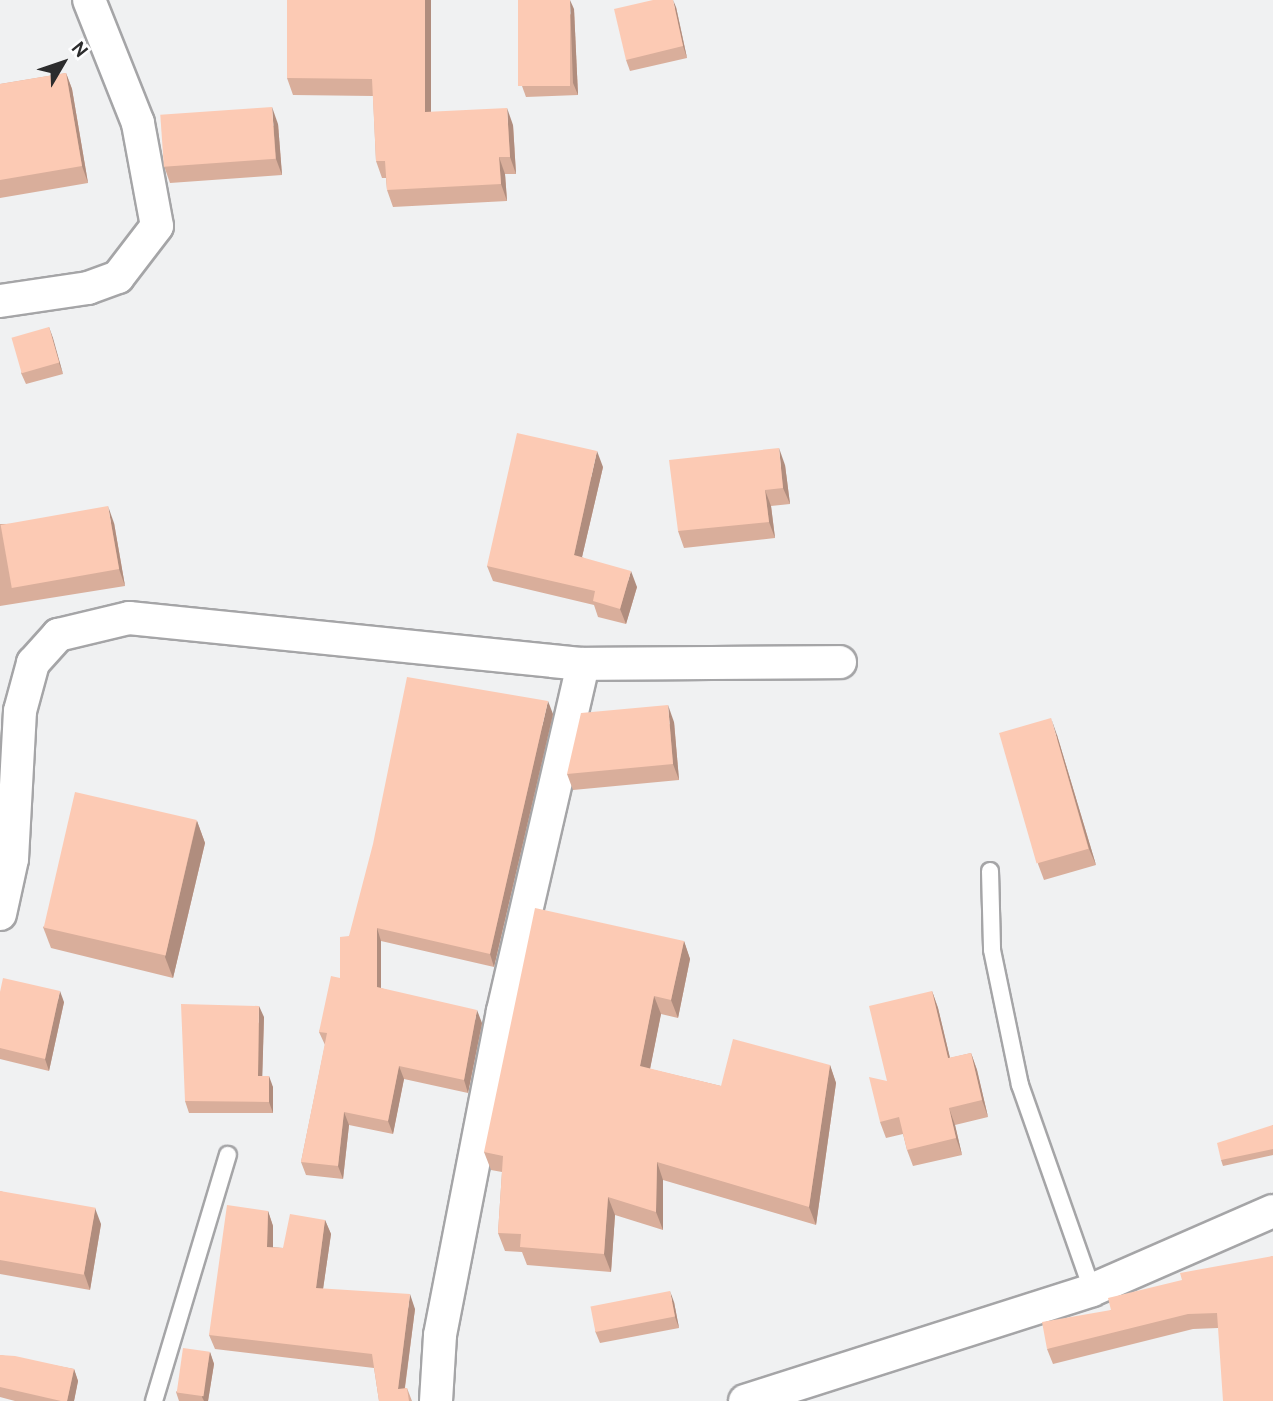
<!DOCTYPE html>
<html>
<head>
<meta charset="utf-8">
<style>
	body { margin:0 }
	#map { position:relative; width:1273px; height:1401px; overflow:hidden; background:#f0f1f2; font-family:Cabin,sans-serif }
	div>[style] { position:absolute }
	.roads { filter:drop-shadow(2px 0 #a5a5a7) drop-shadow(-2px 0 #a5a5a7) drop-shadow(0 2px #a5a5a7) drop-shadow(0 -2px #a5a5a7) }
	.lane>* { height:16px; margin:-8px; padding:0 8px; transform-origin:8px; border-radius:8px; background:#fff }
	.street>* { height:32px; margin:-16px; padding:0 16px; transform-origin:16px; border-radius:16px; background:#fff }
	.wall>* { inset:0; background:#d9ae9b }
	.shaded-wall>* { inset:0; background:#b08d7e; transform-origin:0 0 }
	.building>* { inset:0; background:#fccab4; transform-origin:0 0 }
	span { translate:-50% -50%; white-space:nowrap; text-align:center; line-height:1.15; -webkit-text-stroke:5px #fefeff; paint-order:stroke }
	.north { position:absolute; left:28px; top:28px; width:70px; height:70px; -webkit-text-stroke:5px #fefeff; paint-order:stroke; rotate:51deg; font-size:19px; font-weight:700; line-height:28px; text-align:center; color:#2c2c2d }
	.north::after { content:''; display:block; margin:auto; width:24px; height:32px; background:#2c2c2d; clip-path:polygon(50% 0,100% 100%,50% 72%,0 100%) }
</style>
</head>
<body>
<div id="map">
	<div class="roads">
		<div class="lane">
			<i style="left:990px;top:871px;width:79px;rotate:88.5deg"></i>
			<i style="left:992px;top:950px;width:138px;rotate:78.3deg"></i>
			<i style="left:1020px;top:1085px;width:217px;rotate:70.6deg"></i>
			<i style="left:154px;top:1401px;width:257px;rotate:-73.3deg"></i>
		</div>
		<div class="street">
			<i style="left:0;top:301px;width:89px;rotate:-8.4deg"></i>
			<i style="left:88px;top:288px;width:32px;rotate:-20deg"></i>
			<i style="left:118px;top:277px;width:64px;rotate:-52.6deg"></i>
			<i style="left:157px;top:226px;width:105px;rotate:-100.5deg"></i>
			<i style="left:138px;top:123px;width:132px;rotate:-111.7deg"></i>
			<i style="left:0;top:914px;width:56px;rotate:-77.7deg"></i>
			<i style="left:12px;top:859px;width:148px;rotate:-86.9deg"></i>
			<i style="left:20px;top:711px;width:50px;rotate:-74.8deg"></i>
			<i style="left:33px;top:663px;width:38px;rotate:-48deg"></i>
			<i style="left:58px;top:635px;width:73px;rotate:-13.5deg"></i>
			<i style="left:129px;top:618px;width:456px;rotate:5.8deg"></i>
			<i style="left:583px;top:664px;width:257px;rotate:-0.4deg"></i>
			<i style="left:436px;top:1401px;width:66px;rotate:-86.5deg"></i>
			<i style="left:440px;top:1335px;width:330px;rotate:-79deg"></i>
			<i style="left:503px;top:1011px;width:356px;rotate:-77deg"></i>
			<i style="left:745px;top:1401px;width:364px;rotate:-17.7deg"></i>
			<i style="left:1092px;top:1290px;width:197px;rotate:-23.6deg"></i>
		</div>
	</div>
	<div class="wall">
		<i style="clip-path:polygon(287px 0,431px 0,431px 112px,513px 125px,516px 174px,505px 174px,507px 201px,393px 207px,387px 190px,386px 178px,382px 178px,376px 161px,373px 96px,293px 95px,287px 78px)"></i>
		<i style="clip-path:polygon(676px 7px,687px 58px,630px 71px,626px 60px)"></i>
		<i style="clip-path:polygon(574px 9px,578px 95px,526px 97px,522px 86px)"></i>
		<i style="clip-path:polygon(66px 73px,72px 89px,88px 183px,0 198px,0 84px)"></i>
		<i style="clip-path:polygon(278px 124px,282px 175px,170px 183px,164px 166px)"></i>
		<i style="clip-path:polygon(49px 327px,63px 374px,26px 384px,21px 373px)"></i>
		<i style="clip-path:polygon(785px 465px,790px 504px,771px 506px,775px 538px,684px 548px,678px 531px)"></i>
		<i style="clip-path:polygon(603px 467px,582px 557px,637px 587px,626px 624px,598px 617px,594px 605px,493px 581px,487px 566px)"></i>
		<i style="clip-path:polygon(114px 523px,125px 586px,0 606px,0 524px)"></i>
		<i style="clip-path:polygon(553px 714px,494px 967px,381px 941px,381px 988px,482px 1023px,468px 1093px,404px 1079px,393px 1134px,349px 1125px,343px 1179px,306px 1175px,301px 1162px,325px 1045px,319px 1032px,340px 978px,349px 936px)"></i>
		<i style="clip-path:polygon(674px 722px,679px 780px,573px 790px,567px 774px)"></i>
		<i style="clip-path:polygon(1057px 735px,1096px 865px,1044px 880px,1038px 864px)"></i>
		<i style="clip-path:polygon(197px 821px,205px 843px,173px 978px,51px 948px,43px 927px)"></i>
		<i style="clip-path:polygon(684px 941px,690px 959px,678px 1018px,661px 1014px,650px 1069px,721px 1086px,830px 1065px,836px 1083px,816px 1225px,663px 1180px,663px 1230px,615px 1215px,611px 1272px,527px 1265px,522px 1252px,505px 1251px,498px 1233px,502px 1172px,491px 1170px,484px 1152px)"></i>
		<i style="clip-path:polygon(932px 991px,938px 1008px,950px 1058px,971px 1053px,977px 1070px,988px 1117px,955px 1125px,962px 1155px,913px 1166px,907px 1150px,903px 1134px,886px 1138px,880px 1122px,887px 1081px)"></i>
		<i style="clip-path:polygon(0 992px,64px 1002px,49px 1071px,0 1059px)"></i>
		<i style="clip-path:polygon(264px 1017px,262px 1076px,273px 1087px,273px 1113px,189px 1113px,185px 1101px)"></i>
		<i style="clip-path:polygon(1273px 1125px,1273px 1155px,1223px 1166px,1221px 1160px)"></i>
		<i style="clip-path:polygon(0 1191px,101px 1224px,90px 1290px,0 1274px)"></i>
		<i style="clip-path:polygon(268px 1211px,273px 1226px,273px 1247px,283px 1248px,325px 1220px,331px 1234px,323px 1289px,415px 1309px,405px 1388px,407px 1388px,412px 1401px,379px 1401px,374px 1368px,215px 1349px,209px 1335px)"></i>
		<i style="clip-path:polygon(1273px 1256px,1218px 1328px,1193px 1329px,1053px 1364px,1047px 1349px,1111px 1310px)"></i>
		<i style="clip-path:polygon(674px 1302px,679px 1328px,600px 1343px,595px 1331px)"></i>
		<i style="clip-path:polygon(210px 1352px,214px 1364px,208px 1401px,179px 1401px,176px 1392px)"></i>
		<i style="clip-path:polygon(0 1355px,74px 1369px,78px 1381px,74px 1401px,15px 1401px,0 1397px)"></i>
	</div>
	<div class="shaded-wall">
		<i style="left:425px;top:0;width:6px;height:112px"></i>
		<i style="clip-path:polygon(570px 0,574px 9px,578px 95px,573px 83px)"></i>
		<i style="clip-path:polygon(673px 0,676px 7px,687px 58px,683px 46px)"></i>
		<i style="clip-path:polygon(66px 73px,72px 89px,88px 183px,82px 166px)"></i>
		<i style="clip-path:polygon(272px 107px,278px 124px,282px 175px,276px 159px)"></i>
		<i style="clip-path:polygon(507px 108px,513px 125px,516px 174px,510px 157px)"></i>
		<i style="clip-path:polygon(499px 157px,505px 174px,507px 201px,501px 184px)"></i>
		<i style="clip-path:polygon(49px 327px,53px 338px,63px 374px,59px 363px)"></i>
		<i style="clip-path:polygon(779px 448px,785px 465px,790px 504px,783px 488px)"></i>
		<i style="clip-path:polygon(597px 451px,603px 467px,579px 570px,574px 555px)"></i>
		<i style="clip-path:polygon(765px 490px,771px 506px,775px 538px,769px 522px)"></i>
		<i style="clip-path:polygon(108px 506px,114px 523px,125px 586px,119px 569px)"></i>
		<i style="clip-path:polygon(631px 571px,637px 587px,626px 624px,620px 609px)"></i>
		<i style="clip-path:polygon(548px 701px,553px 714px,494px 967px,490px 954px)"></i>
		<i style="clip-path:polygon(668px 705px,674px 722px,679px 780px,673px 764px)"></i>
		<i style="clip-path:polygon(1051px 718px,1057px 735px,1096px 865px,1089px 849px)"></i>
		<i style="clip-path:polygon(197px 821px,205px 843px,173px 978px,165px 957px)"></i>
		<i style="clip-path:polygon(377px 928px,381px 941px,381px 1000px,377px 987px)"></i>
		<i style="clip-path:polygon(684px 941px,690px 959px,678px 1018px,671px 1000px)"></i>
		<i style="clip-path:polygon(60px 991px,64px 1002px,49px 1071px,45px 1059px)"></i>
		<i style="clip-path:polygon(932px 991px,938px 1008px,954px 1075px,948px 1058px)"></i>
		<i style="clip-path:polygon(654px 996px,661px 1014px,647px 1084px,640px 1066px)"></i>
		<i style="clip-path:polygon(259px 1006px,264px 1017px,262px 1087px,258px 1076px)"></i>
		<i style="clip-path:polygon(477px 1010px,482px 1023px,468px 1093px,464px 1080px)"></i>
		<i style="clip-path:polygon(971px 1053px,977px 1070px,988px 1117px,982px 1100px)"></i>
		<i style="clip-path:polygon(830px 1065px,836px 1083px,816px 1225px,809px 1207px)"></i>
		<i style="clip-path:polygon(399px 1066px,404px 1079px,393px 1134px,388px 1121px)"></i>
		<i style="clip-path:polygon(269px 1076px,273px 1087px,273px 1113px,269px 1102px)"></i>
		<i style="clip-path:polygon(949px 1108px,955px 1125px,962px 1155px,956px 1138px)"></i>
		<i style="clip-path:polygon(344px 1112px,349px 1125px,343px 1179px,338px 1166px)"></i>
		<i style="clip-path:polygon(657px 1162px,663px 1180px,663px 1230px,656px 1212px)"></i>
		<i style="clip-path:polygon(608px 1197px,615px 1215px,611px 1272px,604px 1254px)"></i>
		<i style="clip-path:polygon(95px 1208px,101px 1224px,90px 1290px,84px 1273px)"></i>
		<i style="clip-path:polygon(268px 1211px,273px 1226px,273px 1261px,267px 1247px)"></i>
		<i style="clip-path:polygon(325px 1220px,331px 1234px,321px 1303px,316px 1288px)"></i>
		<i style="clip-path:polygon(670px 1291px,674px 1302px,679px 1328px,675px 1317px)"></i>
		<i style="clip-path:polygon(410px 1294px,415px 1309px,403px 1401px,398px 1389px)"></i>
		<i style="clip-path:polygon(210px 1352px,214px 1364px,208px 1401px,204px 1401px,202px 1397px)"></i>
		<i style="clip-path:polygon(74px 1369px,78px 1381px,74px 1401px,67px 1401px)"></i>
	</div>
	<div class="building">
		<i style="clip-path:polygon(287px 0,425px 0,425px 112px,507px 108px,510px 157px,499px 157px,501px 184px,387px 190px,385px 161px,376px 161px,372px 79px,287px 78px)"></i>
		<i style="left:518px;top:0;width:52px;height:86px"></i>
		<i style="clip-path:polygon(653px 0,673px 0,683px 46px,626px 60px,614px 9px)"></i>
		<i style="clip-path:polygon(66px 73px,82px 166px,0 180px,0 84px)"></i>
		<i style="left:272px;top:107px;width:52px;height:112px;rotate:86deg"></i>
		<i style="left:49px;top:327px;width:37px;height:39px;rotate:74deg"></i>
		<i style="clip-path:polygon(517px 433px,597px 451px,574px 555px,631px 571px,620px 609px,593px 601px,595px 591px,487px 566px)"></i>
		<i style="clip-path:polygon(779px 448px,783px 488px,765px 490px,769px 522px,678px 531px,669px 460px)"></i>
		<i style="left:108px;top:506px;width:64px;height:109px;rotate:80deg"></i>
		<i style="clip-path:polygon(407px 677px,548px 701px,490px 954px,377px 928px,377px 987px,477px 1010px,464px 1080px,399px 1066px,388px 1121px,344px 1112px,338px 1166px,301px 1162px,327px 1033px,319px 1032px,331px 976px,340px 978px,340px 937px,349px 936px,373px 844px)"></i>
		<i style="clip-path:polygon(668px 705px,673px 764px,567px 774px,581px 713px)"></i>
		<i style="left:1051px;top:718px;width:136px;height:54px;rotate:74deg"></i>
		<i style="left:75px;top:792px;width:125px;height:139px;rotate:13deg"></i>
		<i style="clip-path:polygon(535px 908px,684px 941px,671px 1000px,654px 996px,640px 1066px,721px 1086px,733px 1039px,830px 1065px,809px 1207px,657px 1162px,656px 1212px,608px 1197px,604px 1254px,520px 1247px,521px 1234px,498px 1233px,503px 1156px,484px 1152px)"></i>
		<i style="clip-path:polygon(3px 978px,60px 991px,45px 1059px,0 1048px,0 992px)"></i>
		<i style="clip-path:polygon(932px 991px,948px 1058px,971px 1053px,982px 1100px,949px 1108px,956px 1138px,907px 1150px,899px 1117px,880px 1122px,869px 1077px,887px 1081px,869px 1006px)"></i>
		<i style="clip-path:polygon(181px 1004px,259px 1006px,258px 1076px,269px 1076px,269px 1102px,185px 1101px)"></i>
		<i style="clip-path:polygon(1273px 1125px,1273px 1149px,1221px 1160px,1217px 1143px)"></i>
		<i style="left:0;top:1191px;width:97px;height:68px;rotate:10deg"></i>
		<i style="clip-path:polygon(227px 1205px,268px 1211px,267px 1247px,283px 1248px,290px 1214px,325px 1220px,316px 1288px,410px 1294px,398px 1389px,407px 1388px,409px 1401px,379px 1401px,372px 1354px,209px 1335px)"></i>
		<i style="clip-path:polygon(1273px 1256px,1273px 1401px,1223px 1401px,1217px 1313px,1188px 1314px,1047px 1349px,1042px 1322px,1111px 1310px,1108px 1298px,1182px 1280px,1180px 1273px)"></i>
		<i style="left:670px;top:1291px;width:26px;height:81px;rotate:79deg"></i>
		<i style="left:183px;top:1348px;width:27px;height:45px;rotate:8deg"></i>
		<i style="clip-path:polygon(0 1355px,15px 1356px,74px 1369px,67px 1401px,61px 1401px,0 1387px)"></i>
	</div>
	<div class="north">N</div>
</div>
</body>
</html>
